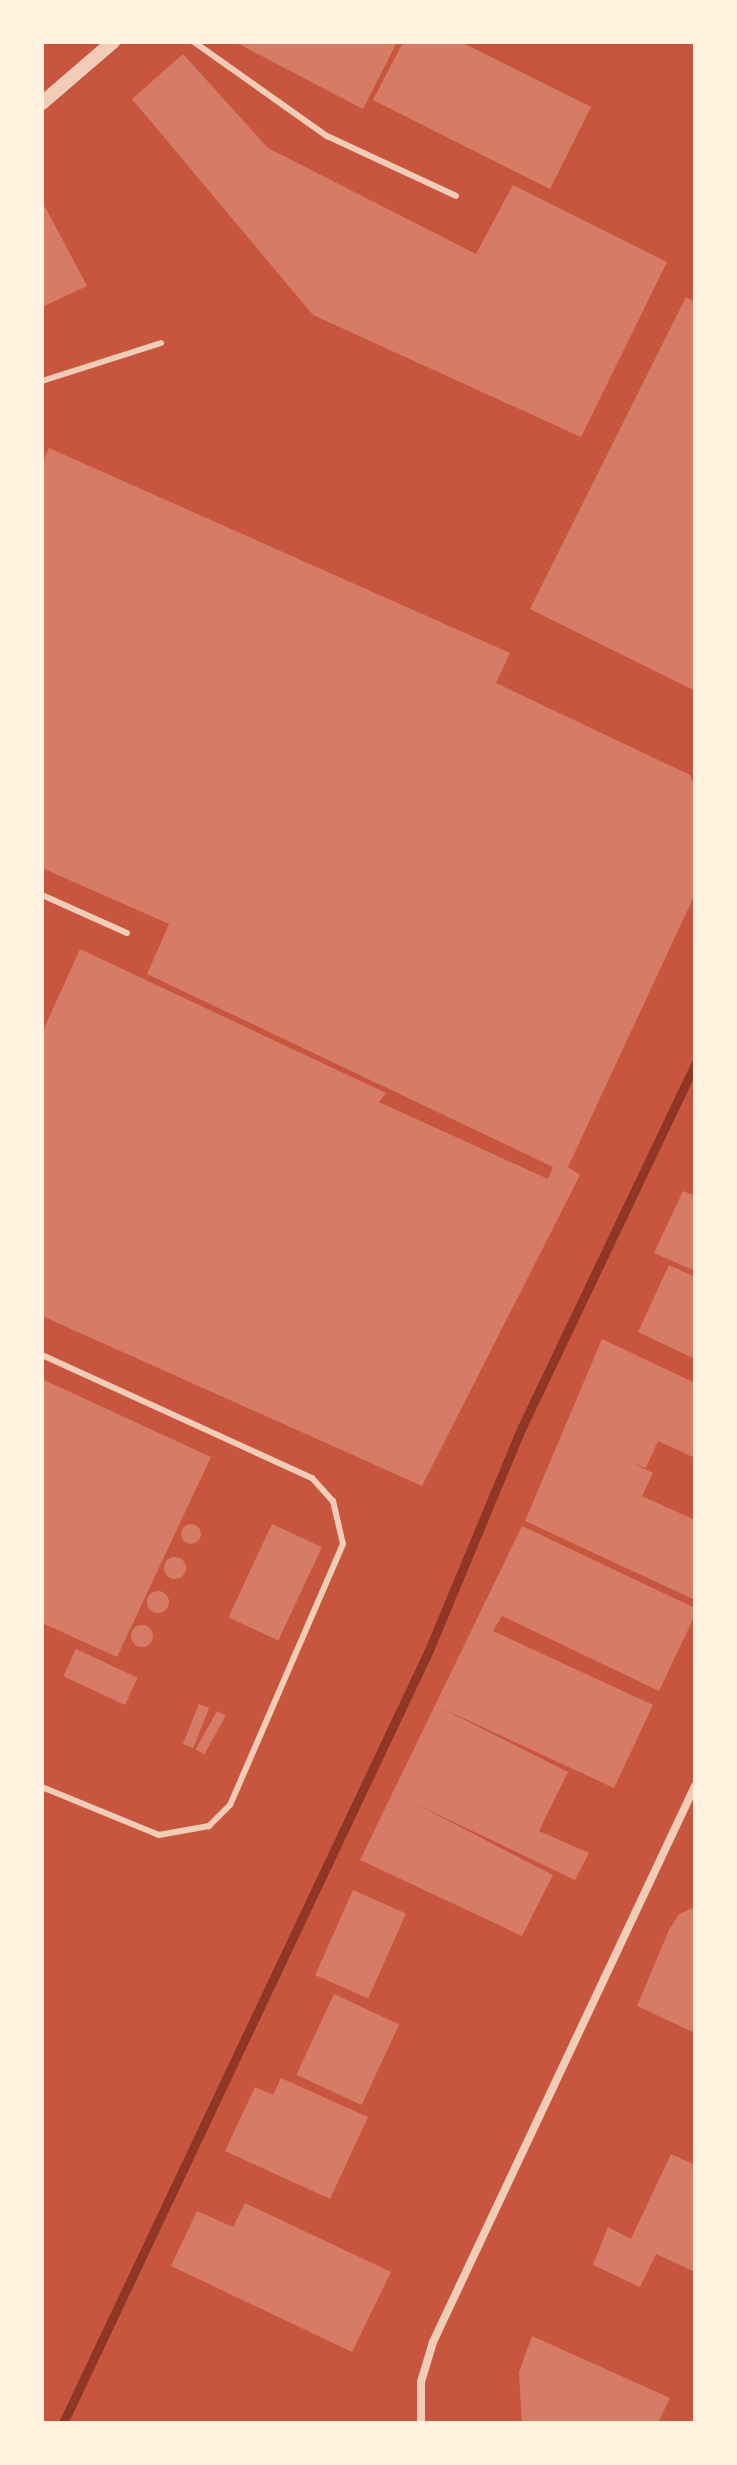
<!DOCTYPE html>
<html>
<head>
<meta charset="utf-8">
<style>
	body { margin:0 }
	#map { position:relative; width:737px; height:2465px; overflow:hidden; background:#c8553d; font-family:Raleway,sans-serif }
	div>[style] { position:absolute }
	.stream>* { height:9px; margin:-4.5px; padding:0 4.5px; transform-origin:4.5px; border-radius:4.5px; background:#8f3625 }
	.building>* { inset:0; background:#d67c66; transform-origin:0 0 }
	.round { border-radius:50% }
	.service>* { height:6px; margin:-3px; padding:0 3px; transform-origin:3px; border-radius:3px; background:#f1ccb7 }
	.minor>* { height:8px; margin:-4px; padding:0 4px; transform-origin:4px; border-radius:4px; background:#f1ccb7 }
	.tertiary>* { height:14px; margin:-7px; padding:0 7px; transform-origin:7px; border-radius:7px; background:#f1ccb7 }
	span { translate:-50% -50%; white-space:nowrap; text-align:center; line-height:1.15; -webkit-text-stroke:7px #fff3e0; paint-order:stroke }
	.frame { position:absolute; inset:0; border:44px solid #fff3e0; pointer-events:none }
</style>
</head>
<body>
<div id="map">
	<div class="stream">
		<i style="left:63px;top:2423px;width:855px;rotate:-64.66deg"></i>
		<i style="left:429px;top:1650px;width:242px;rotate:-67.4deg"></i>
		<i style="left:522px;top:1427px;width:402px;rotate:-64.5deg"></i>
	</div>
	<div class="building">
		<i style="clip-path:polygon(235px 42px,323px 43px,397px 42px,363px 109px)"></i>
		<i style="clip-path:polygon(403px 42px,461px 42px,591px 107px,550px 189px,373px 100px)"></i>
		<i style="clip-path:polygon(183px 54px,268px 148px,476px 254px,513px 185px,667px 262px,581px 437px,313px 315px,132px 99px)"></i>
		<i style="clip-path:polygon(42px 201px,87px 286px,42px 307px)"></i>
		<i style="clip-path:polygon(686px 297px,695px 302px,695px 691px,530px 609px)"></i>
		<i style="clip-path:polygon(49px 448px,510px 653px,496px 683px,690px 775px,695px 789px,695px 894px,568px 1167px,580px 1175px,422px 1486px,42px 1316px,42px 1033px,80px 949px,386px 1093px,379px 1102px,548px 1179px,553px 1167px,147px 974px,169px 924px,42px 868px,42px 464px)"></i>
		<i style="clip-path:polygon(683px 1191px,695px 1196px,695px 1271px,654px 1253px)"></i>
		<i style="clip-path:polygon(669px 1265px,695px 1277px,695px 1359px,638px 1332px)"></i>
		<i style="clip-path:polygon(602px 1339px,695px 1383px,695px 1458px,658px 1441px,646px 1468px,630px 1462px,653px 1473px,642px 1496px,695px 1520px,695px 1600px,525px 1521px)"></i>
		<i style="clip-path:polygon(42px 1379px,211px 1457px,117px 1657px,42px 1623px)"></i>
		<i style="left:272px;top:1524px;width:55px;height:103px;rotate:25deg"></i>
		<i class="round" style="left:181px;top:1524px;width:20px;height:20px"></i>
		<i style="clip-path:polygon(522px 1526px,695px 1608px,695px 1615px,659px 1691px,502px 1616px,493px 1631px,653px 1705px,614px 1788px,437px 1706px,568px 1772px,539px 1831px,589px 1853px,575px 1880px,414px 1803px,553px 1875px,522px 1936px,360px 1860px)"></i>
		<i class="round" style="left:164px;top:1557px;width:22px;height:22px"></i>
		<i class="round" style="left:147px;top:1591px;width:22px;height:22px"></i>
		<i class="round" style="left:131px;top:1625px;width:22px;height:22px"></i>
		<i style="left:76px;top:1649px;width:68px;height:30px;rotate:25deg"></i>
		<i style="left:199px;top:1704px;width:11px;height:43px;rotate:22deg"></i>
		<i style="left:217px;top:1711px;width:10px;height:44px;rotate:29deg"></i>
		<i style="left:353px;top:1890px;width:58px;height:93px;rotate:24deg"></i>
		<i style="clip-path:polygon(695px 1907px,695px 2033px,637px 2006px,669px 1930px,679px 1914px)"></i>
		<i style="left:334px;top:1994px;width:72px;height:89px;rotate:25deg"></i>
		<i style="clip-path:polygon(281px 2078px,368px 2117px,330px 2199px,225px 2151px,255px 2087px,273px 2095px)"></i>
		<i style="clip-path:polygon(671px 2154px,695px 2165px,695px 2272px,656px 2254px,640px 2287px,593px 2265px,608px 2227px,631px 2239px)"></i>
		<i style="clip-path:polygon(245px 2203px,391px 2272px,352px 2352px,171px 2266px,197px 2211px,233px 2227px)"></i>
		<i style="clip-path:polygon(532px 2336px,670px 2398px,658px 2423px,522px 2423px,519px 2372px)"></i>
	</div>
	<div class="service">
		<i style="left:194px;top:42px;width:163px;rotate:35.3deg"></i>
		<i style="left:327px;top:136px;width:142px;rotate:24.9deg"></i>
		<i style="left:42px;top:381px;width:125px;rotate:-17.7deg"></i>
		<i style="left:42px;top:895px;width:93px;rotate:24.1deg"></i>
		<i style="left:42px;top:1355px;width:297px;rotate:24.5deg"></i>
		<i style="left:312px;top:1478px;width:31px;rotate:48deg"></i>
		<i style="left:333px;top:1501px;width:44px;rotate:76.9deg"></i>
		<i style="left:343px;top:1544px;width:284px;rotate:113.4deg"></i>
		<i style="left:230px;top:1805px;width:30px;rotate:135deg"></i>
		<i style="left:209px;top:1826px;width:51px;rotate:169.8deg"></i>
		<i style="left:159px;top:1835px;width:126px;rotate:-157.7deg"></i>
	</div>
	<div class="minor">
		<i style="left:421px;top:2423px;width:41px;rotate:-90deg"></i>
		<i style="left:421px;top:2382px;width:42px;rotate:-73.3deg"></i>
		<i style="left:433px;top:2342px;width:615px;rotate:-64.77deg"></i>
	</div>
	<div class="tertiary">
		<i style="left:42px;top:103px;width:94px;rotate:-40.7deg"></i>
	</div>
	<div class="frame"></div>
</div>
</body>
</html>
